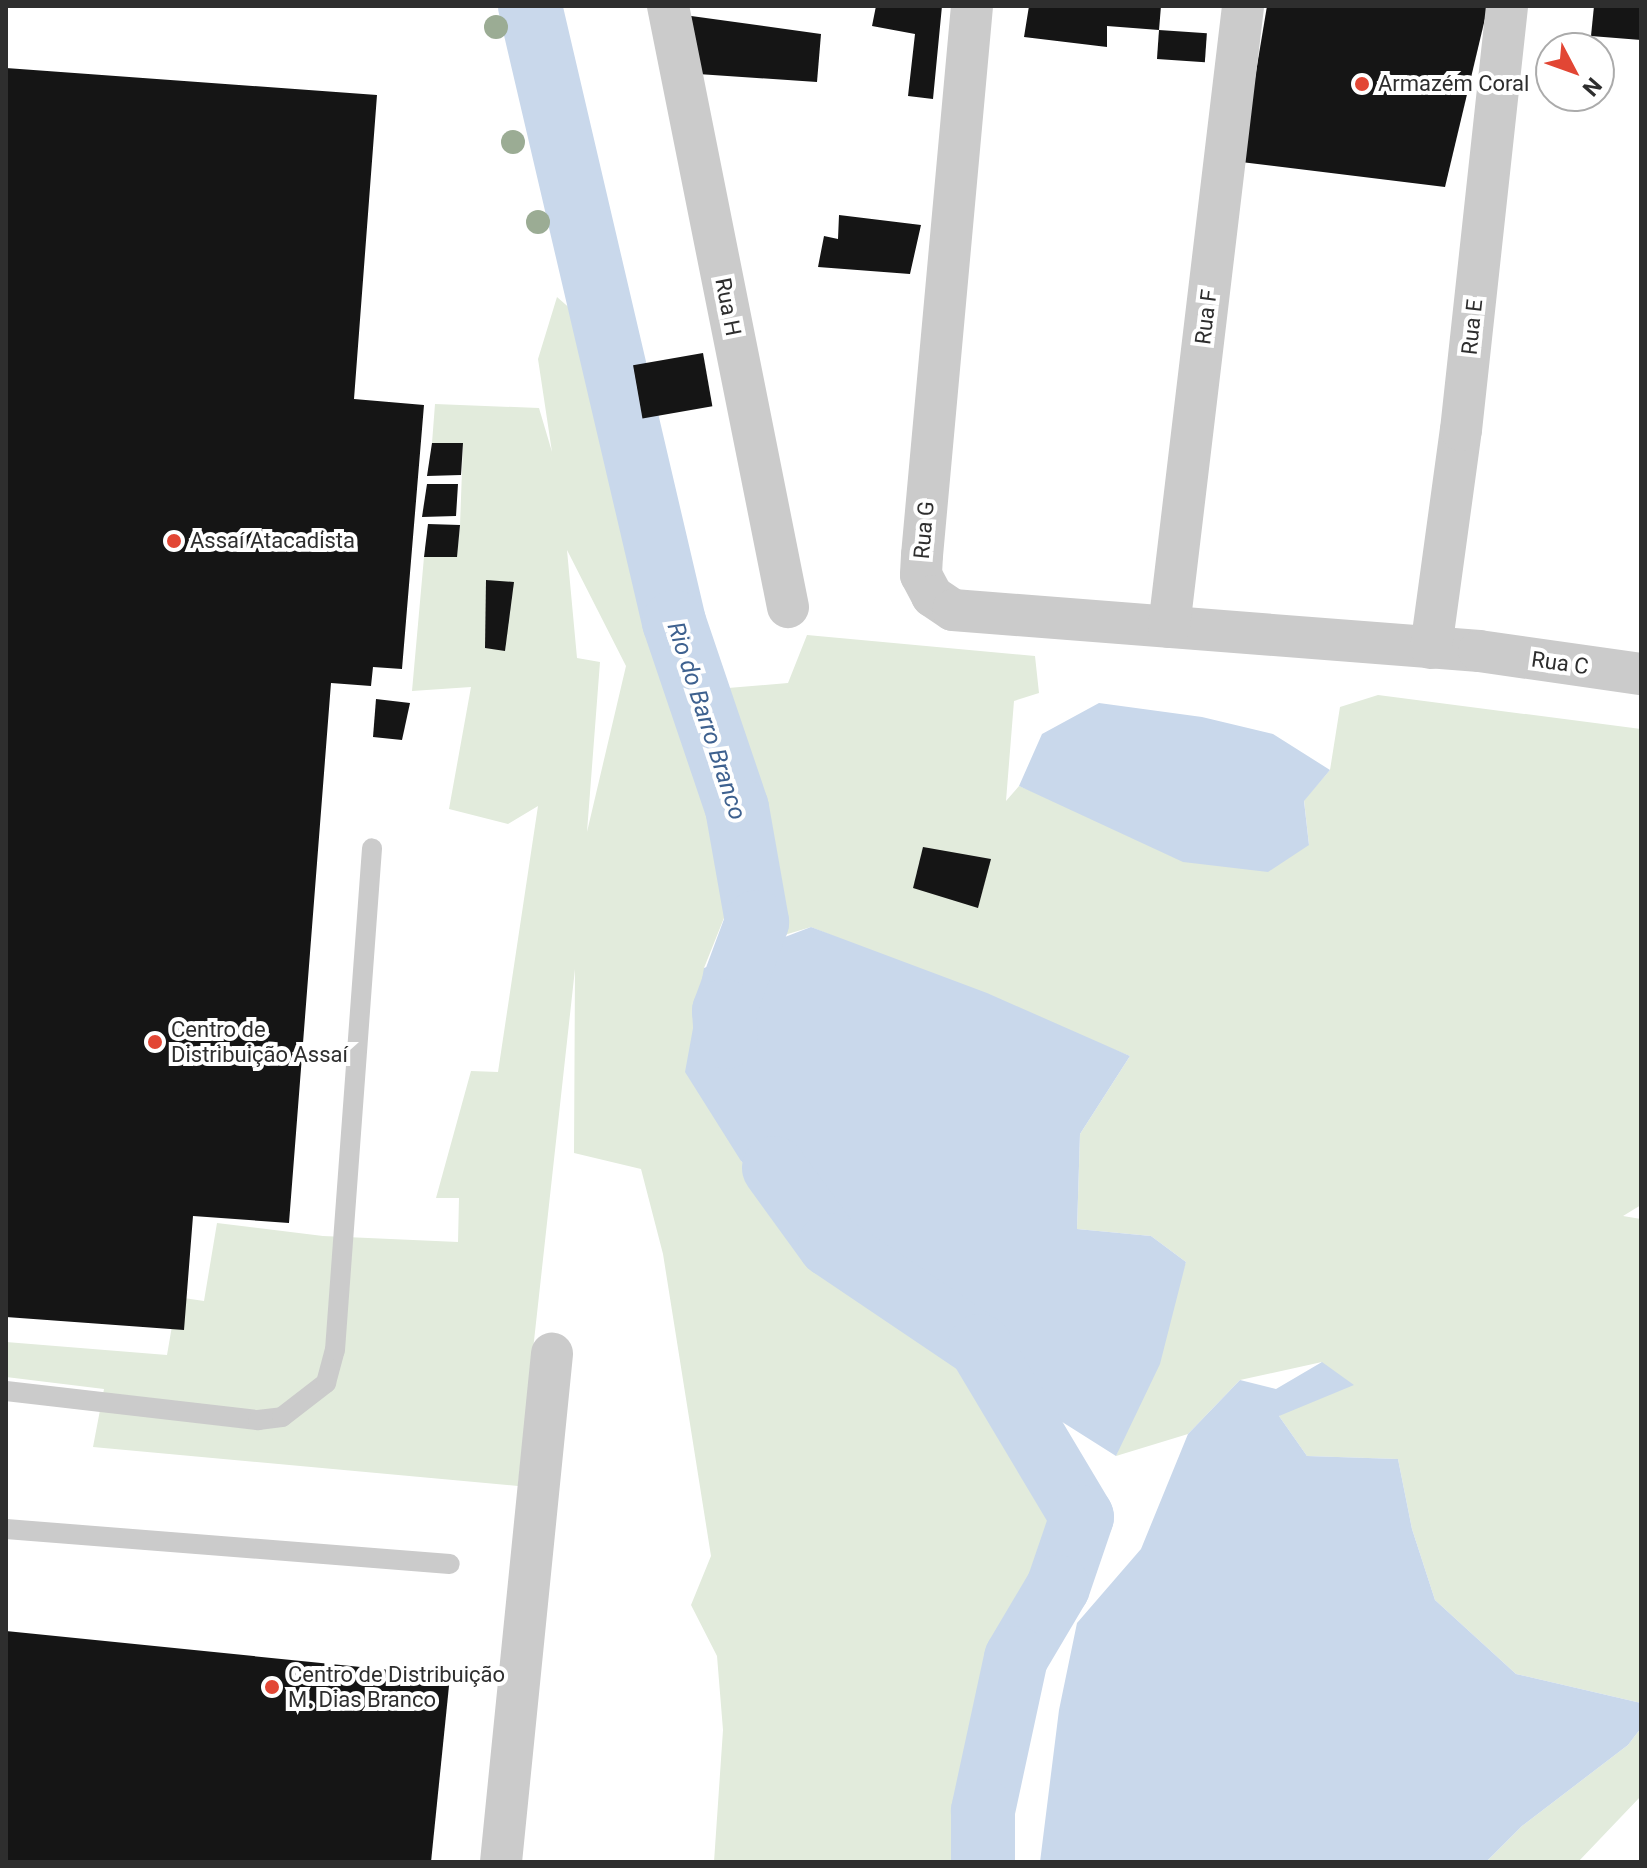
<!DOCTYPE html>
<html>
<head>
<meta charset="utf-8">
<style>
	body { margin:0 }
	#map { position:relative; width:1647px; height:1868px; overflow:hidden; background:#fff; font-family:Roboto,sans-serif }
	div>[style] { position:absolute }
	.green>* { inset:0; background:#e2ebdc }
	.water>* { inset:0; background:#c9d8eb }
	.river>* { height:64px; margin:-32px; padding:0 32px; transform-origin:32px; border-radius:32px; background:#c9d8eb }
	.building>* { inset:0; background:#151515; transform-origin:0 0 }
	.lane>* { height:20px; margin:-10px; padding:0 10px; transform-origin:10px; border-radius:10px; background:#cbcbcb }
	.street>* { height:42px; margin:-21px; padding:0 21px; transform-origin:21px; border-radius:21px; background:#cbcbcb }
	.trees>* { width:24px; height:24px; margin:-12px; border-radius:50%; background:#9bac94 }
	.dots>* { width:22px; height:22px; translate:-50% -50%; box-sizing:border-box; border:4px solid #fff; border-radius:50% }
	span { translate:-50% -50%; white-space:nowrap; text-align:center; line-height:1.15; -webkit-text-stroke:8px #fff; paint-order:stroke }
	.poi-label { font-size:22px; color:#2e2e2e }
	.left { translate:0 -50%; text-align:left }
	.street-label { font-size:22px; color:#2e2e2e }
	.water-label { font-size:24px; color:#3e618f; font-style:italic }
	.frame { position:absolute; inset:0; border:8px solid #2e2e2e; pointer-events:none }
	.north { position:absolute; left:1535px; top:32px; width:80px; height:80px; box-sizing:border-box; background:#fff; border:2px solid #ababab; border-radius:50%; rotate:131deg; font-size:22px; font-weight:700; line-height:32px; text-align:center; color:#2e2e2e }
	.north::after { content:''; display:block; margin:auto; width:28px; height:36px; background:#e24634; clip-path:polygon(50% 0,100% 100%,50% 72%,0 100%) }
</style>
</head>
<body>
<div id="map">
	<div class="green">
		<i style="clip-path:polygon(evenodd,557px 297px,589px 325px,730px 903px,704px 968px,741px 1161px,989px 1375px,1068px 1493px,977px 1694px,960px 1835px,962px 1862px,714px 1862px,723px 1730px,717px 1656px,691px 1605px,711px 1556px,663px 1254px,641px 1169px,574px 1153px,575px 969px,518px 1486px,93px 1447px,104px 1389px,6px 1377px,6px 1342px,167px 1355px,177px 1297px,204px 1301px,217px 1223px,323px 1236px,458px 1242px,459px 1198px,436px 1198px,471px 1071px,498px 1072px,538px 806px,508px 824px,449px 809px,471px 687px,412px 691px,424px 557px,457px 556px,460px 525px,463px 444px,432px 443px,435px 404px,539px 408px,552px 452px,538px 359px,557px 297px,567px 550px,626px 666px,587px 832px,600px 662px,577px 658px,567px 550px)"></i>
		<i style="clip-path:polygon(807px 635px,1035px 656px,1039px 693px,1014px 701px,1006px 801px,1019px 786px,1068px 806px,1309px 845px,1304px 800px,1330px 770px,1340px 707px,1378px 695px,1641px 729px,1641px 1205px,1623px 1216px,1641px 1219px,1641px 1703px,1516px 1674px,1435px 1600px,1412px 1529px,1398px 1459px,1307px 1456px,1279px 1416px,1322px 1362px,1240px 1380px,1188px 1434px,1116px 1456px,1186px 1262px,1151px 1236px,1077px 1229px,1080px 1134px,1130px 1056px,811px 927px,748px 946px,756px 922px,716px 689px,788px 683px)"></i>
		<i style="clip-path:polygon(1641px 1728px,1641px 1796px,1578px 1862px,1486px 1862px,1522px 1826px,1628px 1745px)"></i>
	</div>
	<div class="water">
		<i style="clip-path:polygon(1099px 703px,1202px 717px,1273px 734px,1330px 770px,1304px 801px,1309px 845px,1268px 872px,1183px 862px,1019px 786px,1042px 734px)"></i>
		<i style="clip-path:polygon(811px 927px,987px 993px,1130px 1056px,1080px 1134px,1077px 1229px,1151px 1236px,1186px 1262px,1160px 1364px,1116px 1456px,944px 1347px,741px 1161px,685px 1072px,704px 968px)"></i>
		<i style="clip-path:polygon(1322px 1362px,1354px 1385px,1279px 1416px,1307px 1456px,1398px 1459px,1412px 1529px,1435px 1600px,1516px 1674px,1641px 1703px,1641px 1728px,1628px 1745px,1522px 1826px,1486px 1862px,1040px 1862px,1059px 1710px,1077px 1623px,1141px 1549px,1188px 1434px,1240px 1380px,1276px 1389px)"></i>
	</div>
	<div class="river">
		<i style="left:530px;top:6px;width:633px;rotate:76.84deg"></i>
		<i style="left:674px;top:622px;width:196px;rotate:71.3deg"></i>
		<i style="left:737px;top:808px;width:116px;rotate:80deg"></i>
		<i style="left:757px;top:922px;width:95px;rotate:110.3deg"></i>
		<i style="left:724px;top:1011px;width:26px;rotate:86deg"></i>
		<i style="left:774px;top:1168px;width:95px;rotate:54deg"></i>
		<i style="left:830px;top:1245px;width:181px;rotate:34deg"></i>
		<i style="left:980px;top:1346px;width:199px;rotate:59.2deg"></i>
		<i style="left:1082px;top:1517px;width:74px;rotate:108.9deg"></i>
		<i style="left:1058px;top:1587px;width:82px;rotate:120.6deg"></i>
		<i style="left:1016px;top:1658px;width:157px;rotate:102.2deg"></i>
		<i style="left:983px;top:1811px;width:51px;rotate:90deg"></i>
	</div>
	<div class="building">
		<i style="clip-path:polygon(876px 6px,942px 6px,933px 99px,908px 96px,915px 34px,872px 26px)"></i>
		<i style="clip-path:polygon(1029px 6px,1161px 6px,1159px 30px,1107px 26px,1107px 47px,1024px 37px)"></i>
		<i style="clip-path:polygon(1267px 6px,1488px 6px,1445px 187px,1241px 162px)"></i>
		<i style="clip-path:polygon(1594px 6px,1641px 6px,1641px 40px,1591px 36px)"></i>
		<i style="clip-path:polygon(684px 15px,821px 34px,817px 82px,698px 74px)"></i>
		<i style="left:1159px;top:30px;width:48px;height:29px;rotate:4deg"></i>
		<i style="clip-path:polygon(6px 68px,377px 95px,354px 399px,424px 405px,402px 669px,373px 667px,371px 686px,331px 683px,289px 1223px,193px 1216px,184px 1330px,6px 1317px)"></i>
		<i style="clip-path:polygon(839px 215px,921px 225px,910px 274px,818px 267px,824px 236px,838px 239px)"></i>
		<i style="left:703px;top:353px;width:54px;height:71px;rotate:80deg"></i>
		<i style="clip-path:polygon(432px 443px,463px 443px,461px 475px,427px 476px)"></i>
		<i style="clip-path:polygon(427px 484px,458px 484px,456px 516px,422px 517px)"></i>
		<i style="clip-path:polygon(428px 524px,460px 525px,457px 557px,424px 557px)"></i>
		<i style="clip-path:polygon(486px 580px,514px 582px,505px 651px,485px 648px)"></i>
		<i style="clip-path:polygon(376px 699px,410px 703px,402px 740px,373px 737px)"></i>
		<i style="clip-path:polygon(923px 847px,991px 859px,978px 908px,913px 888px)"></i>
		<i style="clip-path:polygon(6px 1631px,450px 1676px,431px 1862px,6px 1862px)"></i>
	</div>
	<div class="lane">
		<i style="left:6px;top:1391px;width:254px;rotate:6.6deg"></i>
		<i style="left:258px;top:1420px;width:24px;rotate:-7deg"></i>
		<i style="left:282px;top:1417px;width:56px;rotate:-37.7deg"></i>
		<i style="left:326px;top:1383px;width:34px;rotate:-75deg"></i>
		<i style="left:335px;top:1350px;width:503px;rotate:-85.78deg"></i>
		<i style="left:6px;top:1529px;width:445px;rotate:4.5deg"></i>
	</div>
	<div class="street">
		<i style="left:668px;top:6px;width:613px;rotate:78.71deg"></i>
		<i style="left:972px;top:6px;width:551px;rotate:95.2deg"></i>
		<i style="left:922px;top:555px;width:20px;rotate:93deg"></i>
		<i style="left:921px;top:575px;width:24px;rotate:62deg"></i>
		<i style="left:932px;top:596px;width:25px;rotate:34deg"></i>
		<i style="left:953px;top:610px;width:528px;rotate:4.46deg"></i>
		<i style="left:1479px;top:651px;width:164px;rotate:8.1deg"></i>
		<i style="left:1169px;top:627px;width:625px;rotate:-83.2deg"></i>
		<i style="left:1431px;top:648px;width:220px;rotate:-82.2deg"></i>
		<i style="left:1461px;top:430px;width:426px;rotate:-83.8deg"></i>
		<i style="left:501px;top:1862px;width:511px;rotate:-84.27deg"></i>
	</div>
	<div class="trees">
		<i style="left:496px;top:27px"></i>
		<i style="left:513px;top:142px"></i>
		<i style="left:538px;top:222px"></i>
	</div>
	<div class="dots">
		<i style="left:1362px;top:84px;background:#e24634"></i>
		<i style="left:174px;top:541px;background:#e24634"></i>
		<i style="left:155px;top:1042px;background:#e24634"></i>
		<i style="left:272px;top:1687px;background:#e24634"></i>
	</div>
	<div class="poi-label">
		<span class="left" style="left:1378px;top:84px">Armazém Coral</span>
		<span class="left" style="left:190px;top:541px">Assaí Atacadista</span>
		<span class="left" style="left:171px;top:1042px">Centro de<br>Distribuição Assaí</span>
		<span class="left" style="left:288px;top:1687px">Centro de Distribuição<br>M. Dias Branco</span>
	</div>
	<div class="street-label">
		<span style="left:728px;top:307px;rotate:79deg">Rua H</span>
		<span style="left:1206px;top:317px;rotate:-83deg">Rua F</span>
		<span style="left:1472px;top:327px;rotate:-84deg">Rua E</span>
		<span style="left:924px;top:530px;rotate:-85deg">Rua G</span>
		<span style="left:1560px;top:663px;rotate:8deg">Rua C</span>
	</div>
	<div class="water-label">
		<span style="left:706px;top:721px;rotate:72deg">Rio do Barro Branco</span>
	</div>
	<div class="frame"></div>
	<div class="north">N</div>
</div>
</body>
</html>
